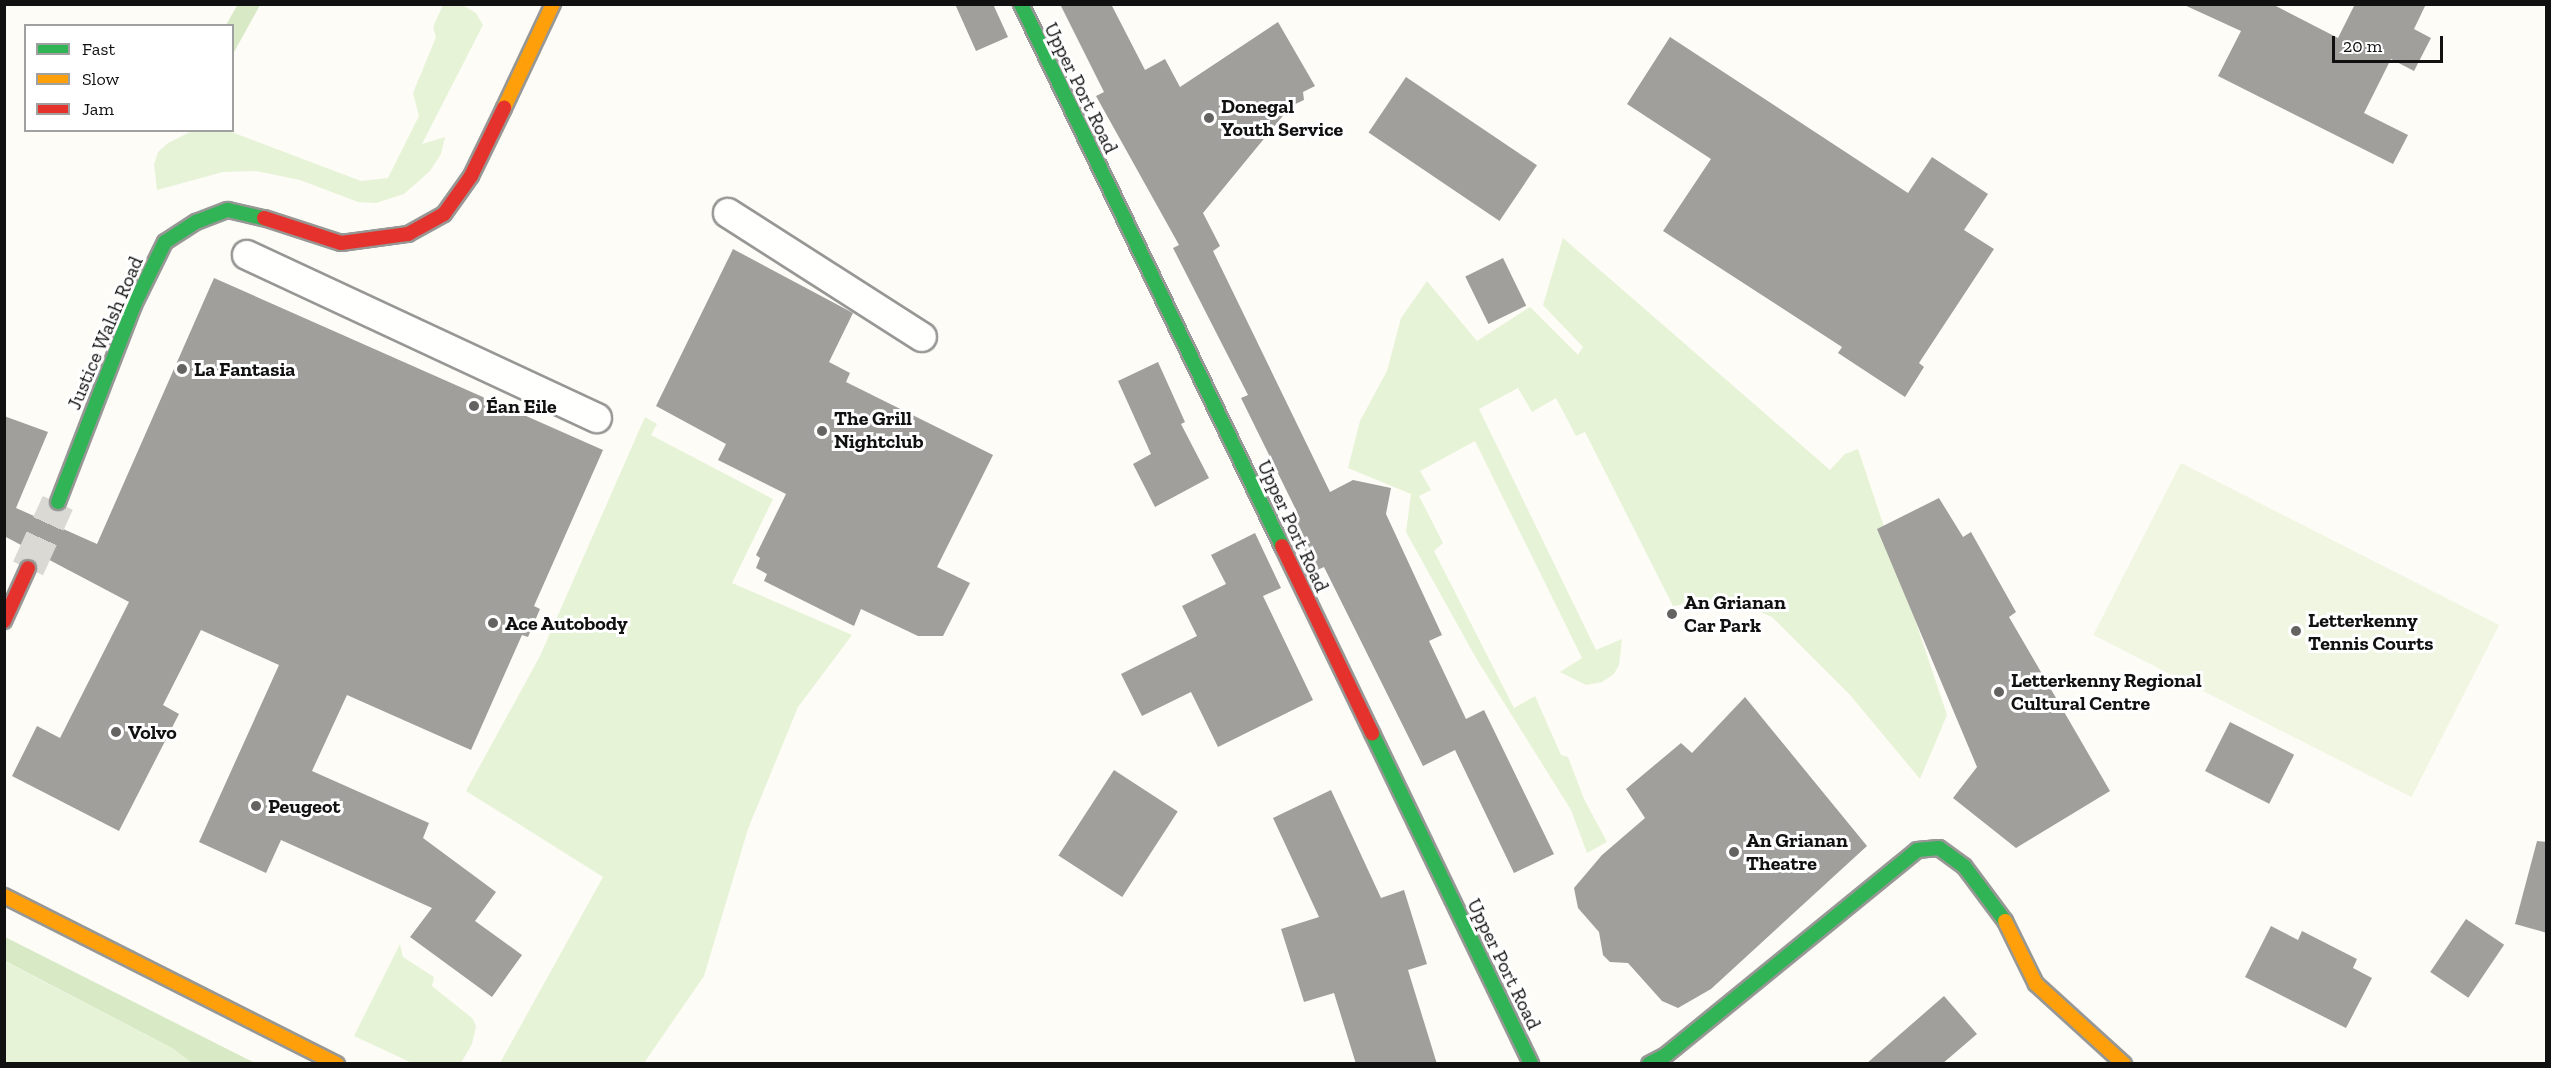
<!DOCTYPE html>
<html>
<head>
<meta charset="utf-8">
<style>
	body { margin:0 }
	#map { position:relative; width:2551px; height:1068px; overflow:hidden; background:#fdfcf7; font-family:"Zilla Slab",serif }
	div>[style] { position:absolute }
	.green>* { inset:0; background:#e7f3d7 }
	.forest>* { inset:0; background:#d8eac5 }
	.pitch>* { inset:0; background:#f0f6e1; transform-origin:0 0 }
	.building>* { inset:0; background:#a19f9c; transform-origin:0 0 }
	.secondary-tunnel>* { height:33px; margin-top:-16.5px; transform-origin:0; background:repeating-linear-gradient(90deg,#dad9d4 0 33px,transparent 0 49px) }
	.roads { filter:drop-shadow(2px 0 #979795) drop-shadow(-2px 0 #979795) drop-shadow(0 2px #979795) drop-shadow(0 -2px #979795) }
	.street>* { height:28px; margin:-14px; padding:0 14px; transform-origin:14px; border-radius:14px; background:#fffffe }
	.fast>* { height:14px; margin:-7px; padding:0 7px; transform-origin:7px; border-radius:7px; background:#30b455 }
	.slow>* { height:14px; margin:-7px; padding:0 7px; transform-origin:7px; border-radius:7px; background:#ff9f0a }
	.jam>* { height:14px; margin:-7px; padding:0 7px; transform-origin:7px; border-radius:7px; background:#e5322d }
	.dots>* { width:16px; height:16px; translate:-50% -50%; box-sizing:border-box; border:3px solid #fff; border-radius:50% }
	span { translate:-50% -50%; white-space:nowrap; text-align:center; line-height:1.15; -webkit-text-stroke:6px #fff; paint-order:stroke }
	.street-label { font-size:20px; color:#111 }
	.poi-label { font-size:20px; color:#111; font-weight:700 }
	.left { translate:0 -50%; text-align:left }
	.frame { position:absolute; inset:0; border:6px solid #111; pointer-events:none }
	.legend { position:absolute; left:24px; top:24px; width:210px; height:108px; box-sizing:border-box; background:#fff; border:2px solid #a0a0a0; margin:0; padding:8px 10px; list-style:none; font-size:18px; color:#111 }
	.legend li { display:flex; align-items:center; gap:12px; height:30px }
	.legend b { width:30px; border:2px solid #a0a0a0 }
	.scale { position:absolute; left:2332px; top:36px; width:111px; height:27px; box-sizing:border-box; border:3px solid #111; border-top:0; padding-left:8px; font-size:18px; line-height:21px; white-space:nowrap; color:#111; -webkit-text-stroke:4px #fff; paint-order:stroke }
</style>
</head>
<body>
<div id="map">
	<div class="green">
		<i style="clip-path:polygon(443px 5px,464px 6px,476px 13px,483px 25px,422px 144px,445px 137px,441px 154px,430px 171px,404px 194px,376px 203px,358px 202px,300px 180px,256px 171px,223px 172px,157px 190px,154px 164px,158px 152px,168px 143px,194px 130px,229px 131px,361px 181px,388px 178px,419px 116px,413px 93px,436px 37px,433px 27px)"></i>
		<i style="clip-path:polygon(1563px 238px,1830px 470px,1845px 454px,1858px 449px,1947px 715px,1920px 779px,1850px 695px,1772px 617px,1746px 606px,1712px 600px,1673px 606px,1585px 432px,1576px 436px,1556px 398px,1532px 412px,1518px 388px,1479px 409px,1596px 650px,1622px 639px,1619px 665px,1614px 674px,1602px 682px,1586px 685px,1560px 672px,1582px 658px,1475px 441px,1420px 471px,1431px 490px,1419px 496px,1443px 543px,1434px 551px,1514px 708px,1535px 696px,1561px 755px,1568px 757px,1584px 799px,1607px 842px,1587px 853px,1571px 810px,1476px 658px,1406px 532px,1411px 494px,1348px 468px,1360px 421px,1387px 371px,1401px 318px,1427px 281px,1477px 341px,1530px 307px,1578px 355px,1583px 347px,1543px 305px)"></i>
		<i style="clip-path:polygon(645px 417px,657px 424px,651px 435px,773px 499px,732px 583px,852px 635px,798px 707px,748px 829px,704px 976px,644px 1063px,500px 1063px,603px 877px,466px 791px,540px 656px)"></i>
		<i style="clip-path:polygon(400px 944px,403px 957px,434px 977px,432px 986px,472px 1018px,476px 1026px,472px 1044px,461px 1063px,412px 1063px,354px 1036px)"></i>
		<i style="clip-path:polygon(4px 961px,172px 1048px,192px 1063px,5px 1063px)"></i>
	</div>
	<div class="forest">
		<i style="clip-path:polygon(238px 4px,260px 5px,233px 54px,232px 26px,226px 25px)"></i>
		<i style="clip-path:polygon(5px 937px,255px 1063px,192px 1063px,172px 1048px,5px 961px)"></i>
	</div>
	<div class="pitch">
		<i style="left:2181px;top:463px;width:357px;height:193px;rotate:27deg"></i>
	</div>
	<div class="building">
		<i style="clip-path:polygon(955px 4px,993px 4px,1008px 37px,976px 51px)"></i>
		<i style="clip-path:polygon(1060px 4px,1111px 4px,1145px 70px,1165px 59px,1180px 87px,1278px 22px,1315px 86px,1303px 92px,1304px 100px,1291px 106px,1203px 213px,1220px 246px,1213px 251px,1330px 492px,1353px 480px,1391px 488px,1386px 514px,1442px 635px,1429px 641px,1466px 719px,1484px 710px,1554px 854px,1514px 873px,1455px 750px,1423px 766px,1324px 567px,1315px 571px,1288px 516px,1297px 512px,1241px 398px,1248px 395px,1173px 248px,1179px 245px,1096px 96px,1104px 92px)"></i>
		<i style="clip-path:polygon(2182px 4px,2272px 4px,2338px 38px,2355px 4px,2426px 4px,2414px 29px,2431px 38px,2414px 71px,2391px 59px,2364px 113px,2408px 135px,2393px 164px,2218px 76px,2241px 31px)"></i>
		<i style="clip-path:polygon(1670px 37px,1908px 193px,1932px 157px,1988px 194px,1964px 230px,1994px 249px,1919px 363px,1924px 367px,1905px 397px,1838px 353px,1842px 347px,1663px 231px,1711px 159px,1627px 104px)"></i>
		<i style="left:1406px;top:77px;width:158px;height:67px;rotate:34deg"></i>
		<i style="clip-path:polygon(733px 249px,853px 313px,829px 362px,850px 373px,846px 382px,993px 455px,937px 567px,970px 583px,943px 636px,918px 636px,861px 609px,854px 626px,764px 581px,767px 574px,756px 568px,760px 558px,756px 555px,786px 494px,718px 460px,726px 444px,656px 406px)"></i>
		<i style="left:1503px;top:258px;width:53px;height:42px;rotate:64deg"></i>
		<i style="clip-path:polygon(214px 278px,603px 450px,534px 606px,540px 609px,528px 637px,522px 635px,471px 750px,347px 695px,312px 771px,429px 823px,423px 838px,496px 892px,475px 921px,522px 955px,492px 997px,410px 937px,432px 908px,281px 840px,266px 873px,199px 842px,279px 665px,201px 630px,163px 705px,179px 714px,119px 831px,12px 776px,37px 726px,60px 738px,129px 602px,4px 536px,4px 416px,48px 432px,16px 508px,97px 544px)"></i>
		<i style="clip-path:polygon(1158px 362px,1185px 422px,1181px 424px,1209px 478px,1155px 507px,1133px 464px,1151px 454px,1118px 381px)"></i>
		<i style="clip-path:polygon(1939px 498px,1963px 537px,1971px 532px,2016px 612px,2009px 617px,2110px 791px,2016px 848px,1953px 798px,1977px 767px,1877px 529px)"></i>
		<i style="clip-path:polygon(1255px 533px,1281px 588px,1263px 596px,1313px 700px,1218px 747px,1191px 692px,1142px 716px,1121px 674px,1197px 636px,1182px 606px,1226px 584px,1211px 555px)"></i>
		<i style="clip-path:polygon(1745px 697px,1867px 846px,1711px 989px,1678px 1008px,1662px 1001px,1628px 963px,1610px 962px,1603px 955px,1599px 932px,1578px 908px,1574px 888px,1602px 855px,1645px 818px,1626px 789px,1681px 743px,1692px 753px)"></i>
		<i style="left:2230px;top:722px;width:72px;height:55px;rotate:27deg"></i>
		<i style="left:1114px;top:770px;width:76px;height:102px;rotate:33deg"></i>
		<i style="clip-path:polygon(1331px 790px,1381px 898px,1404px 890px,1427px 964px,1408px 970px,1437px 1064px,1356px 1064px,1334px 993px,1304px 1002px,1281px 929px,1319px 917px,1273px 818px)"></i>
		<i style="clip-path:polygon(2537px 841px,2547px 842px,2547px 933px,2515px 924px)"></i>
		<i style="left:2466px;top:919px;width:46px;height:64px;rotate:34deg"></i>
		<i style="clip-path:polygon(2271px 926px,2298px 940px,2302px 931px,2357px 959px,2353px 968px,2372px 978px,2346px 1028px,2245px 977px)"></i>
		<i style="clip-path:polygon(1944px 996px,1977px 1034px,1942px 1064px,1866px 1064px)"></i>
	</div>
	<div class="secondary-tunnel">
		<i style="left:28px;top:568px;width:72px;rotate:-65.6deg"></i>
	</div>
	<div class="roads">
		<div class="street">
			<i style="left:728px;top:213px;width:230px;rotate:32.6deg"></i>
			<i style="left:247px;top:255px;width:386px;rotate:25deg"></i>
		</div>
		<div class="fast">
			<i style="left:1021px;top:4px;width:602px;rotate:64.29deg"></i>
			<i style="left:58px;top:502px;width:211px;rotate:-68.9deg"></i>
			<i style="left:134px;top:305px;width:70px;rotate:-63.8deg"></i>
			<i style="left:165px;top:242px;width:37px;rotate:-33deg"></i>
			<i style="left:196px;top:222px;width:34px;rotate:-21deg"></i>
			<i style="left:228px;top:210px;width:37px;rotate:13deg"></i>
			<i style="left:1372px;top:733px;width:367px;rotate:64.3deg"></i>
			<i style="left:1649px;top:1064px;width:19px;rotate:-28deg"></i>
			<i style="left:1666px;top:1055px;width:324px;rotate:-39.2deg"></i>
			<i style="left:1917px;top:850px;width:22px;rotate:-5deg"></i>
			<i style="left:1939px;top:848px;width:31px;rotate:36deg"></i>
			<i style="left:1964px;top:866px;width:69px;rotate:53.3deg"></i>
		</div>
		<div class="slow">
			<i style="left:504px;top:108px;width:115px;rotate:-64.8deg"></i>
			<i style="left:4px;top:896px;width:373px;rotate:26.8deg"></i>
			<i style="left:2005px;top:921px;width:70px;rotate:63.8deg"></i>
			<i style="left:2036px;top:984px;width:119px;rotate:42.3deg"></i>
		</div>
		<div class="jam">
			<i style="left:264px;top:218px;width:81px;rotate:18deg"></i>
			<i style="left:341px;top:243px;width:68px;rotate:-7.7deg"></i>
			<i style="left:408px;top:234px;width:41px;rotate:-29.1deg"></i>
			<i style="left:444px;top:214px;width:47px;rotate:-54.6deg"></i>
			<i style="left:471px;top:176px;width:76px;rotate:-64.1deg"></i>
			<i style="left:1282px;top:546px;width:208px;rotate:64.3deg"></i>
			<i style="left:4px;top:621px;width:58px;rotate:-65.6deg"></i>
		</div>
	</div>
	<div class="dots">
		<i style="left:1209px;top:118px;background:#646362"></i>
		<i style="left:182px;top:369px;background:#646362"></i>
		<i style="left:474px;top:406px;background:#646362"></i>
		<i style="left:822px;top:431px;background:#646362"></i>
		<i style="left:1672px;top:614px;background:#646362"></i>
		<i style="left:493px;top:623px;background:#646362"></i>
		<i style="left:2296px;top:631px;background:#646362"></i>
		<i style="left:1999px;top:692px;background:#646362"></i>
		<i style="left:116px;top:732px;background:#646362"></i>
		<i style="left:256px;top:806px;background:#646362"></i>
		<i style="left:1734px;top:852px;background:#646362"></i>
	</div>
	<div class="street-label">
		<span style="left:1081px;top:88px;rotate:64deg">Upper Port Road</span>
		<span style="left:105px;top:333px;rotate:-67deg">Justice Walsh Road</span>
		<span style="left:1293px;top:526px;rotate:65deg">Upper Port Road</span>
		<span style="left:1504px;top:964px;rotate:64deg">Upper Port Road</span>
	</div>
	<div class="poi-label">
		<span class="left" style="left:1221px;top:118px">Donegal<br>Youth Service</span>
		<span class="left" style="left:194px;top:369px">La Fantasia</span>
		<span class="left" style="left:486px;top:406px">Éan Eile</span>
		<span class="left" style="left:834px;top:430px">The Grill<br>Nightclub</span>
		<span class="left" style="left:1684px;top:614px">An Grianan<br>Car Park</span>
		<span class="left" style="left:2308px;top:632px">Letterkenny<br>Tennis Courts</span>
		<span class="left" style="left:505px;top:623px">Ace Autobody</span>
		<span class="left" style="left:2011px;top:692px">Letterkenny Regional<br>Cultural Centre</span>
		<span class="left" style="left:128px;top:732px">Volvo</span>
		<span class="left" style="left:268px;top:806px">Peugeot</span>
		<span class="left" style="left:1746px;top:852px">An Grianan<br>Theatre</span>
	</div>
	<div class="frame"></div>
	<ul class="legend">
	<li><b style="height:8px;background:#30b455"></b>Fast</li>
	<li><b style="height:8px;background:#ff9f0a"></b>Slow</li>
	<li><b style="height:8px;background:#e5322d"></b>Jam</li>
	</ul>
	<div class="scale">20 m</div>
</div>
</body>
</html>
